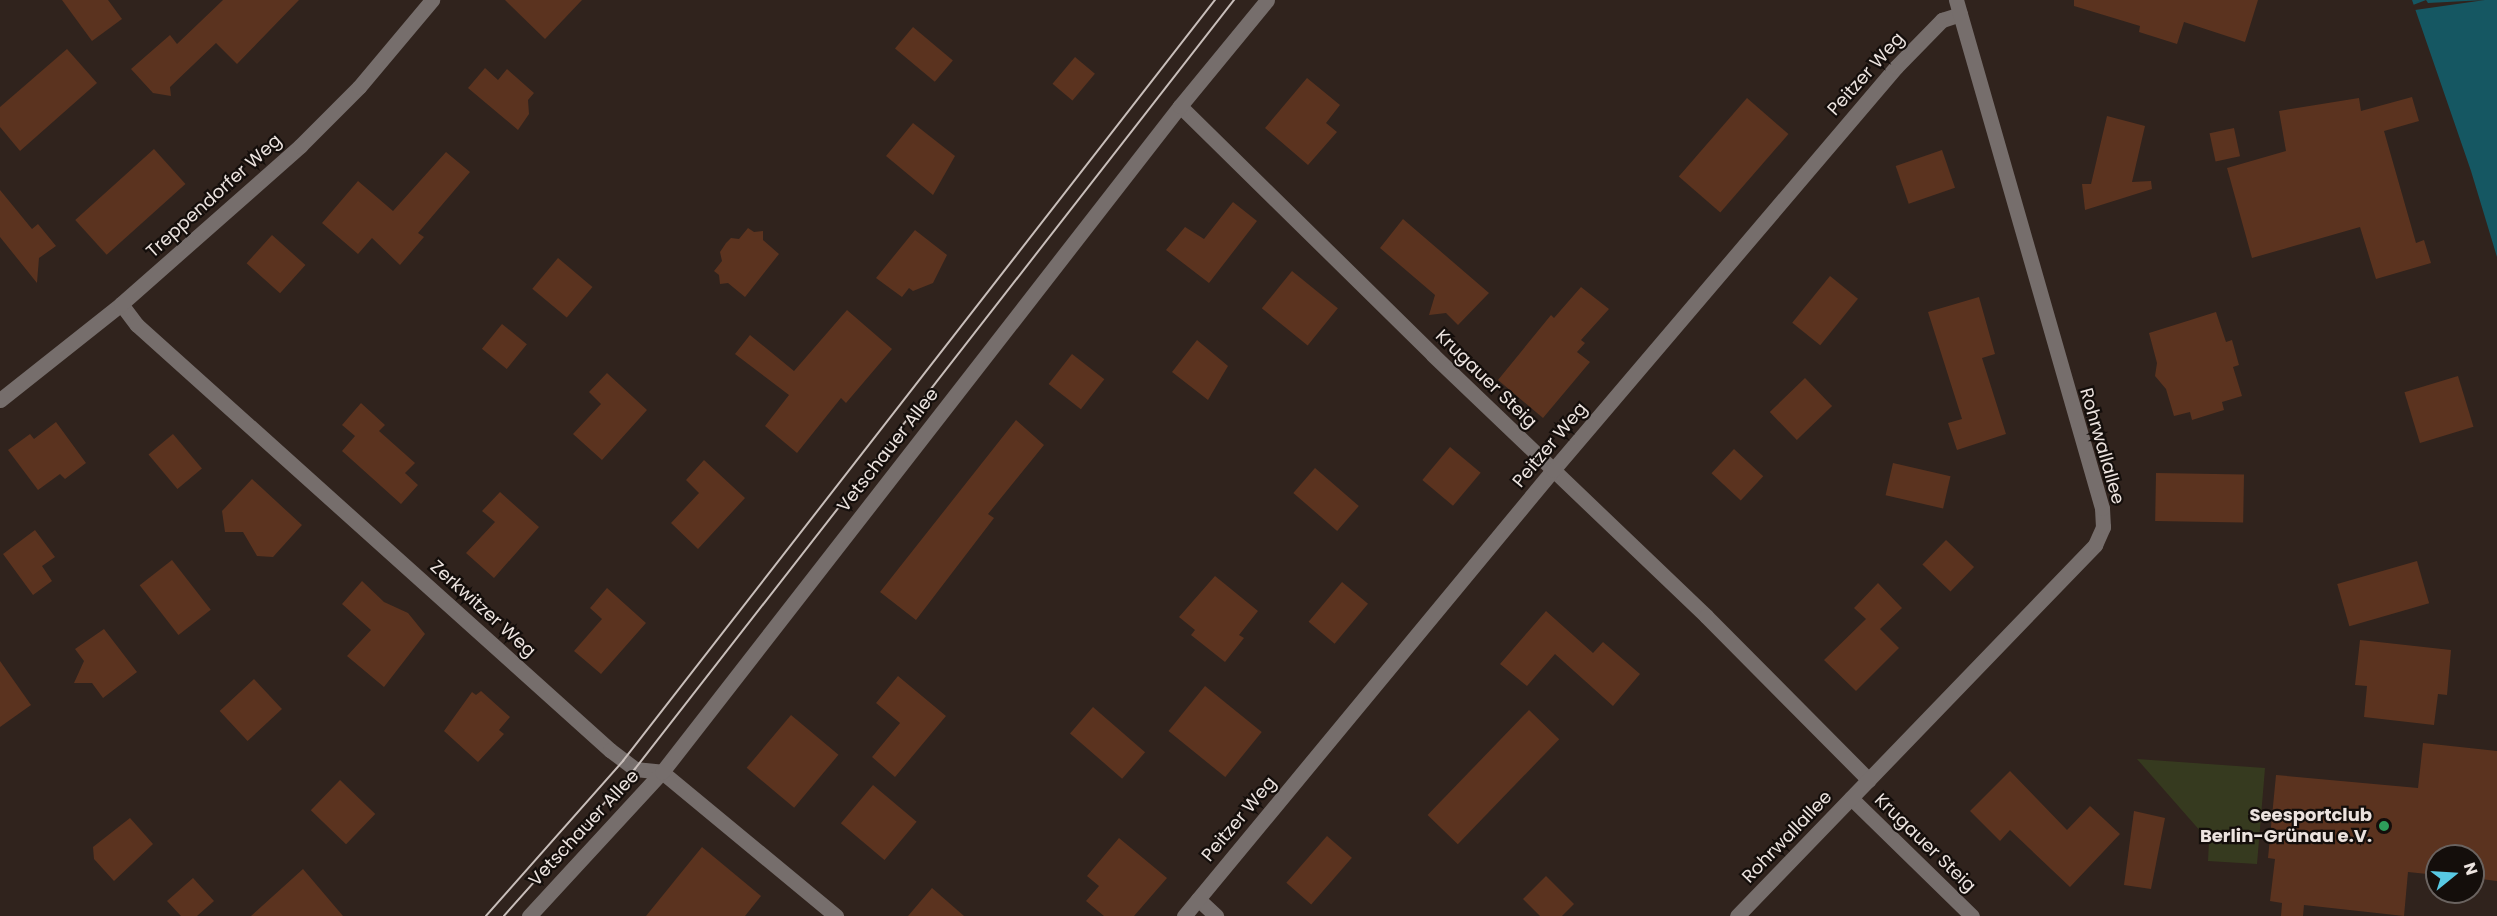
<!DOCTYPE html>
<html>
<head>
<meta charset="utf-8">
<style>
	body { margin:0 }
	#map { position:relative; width:2497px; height:916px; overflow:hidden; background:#30231d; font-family:Poppins,sans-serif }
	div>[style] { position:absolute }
	.green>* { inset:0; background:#363a1f }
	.water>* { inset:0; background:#155762 }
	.pier>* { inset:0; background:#30231d }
	.building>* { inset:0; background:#5b331f; transform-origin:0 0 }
	.minor>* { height:15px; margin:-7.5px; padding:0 7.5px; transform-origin:7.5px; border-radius:7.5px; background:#766e6c }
	.tram>* { height:1.5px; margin:-0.75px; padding:0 0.75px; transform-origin:0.75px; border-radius:0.75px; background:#c8beba }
	.dots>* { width:16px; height:16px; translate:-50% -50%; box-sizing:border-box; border:3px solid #140e0b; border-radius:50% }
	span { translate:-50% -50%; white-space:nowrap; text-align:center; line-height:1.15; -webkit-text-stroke:4.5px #140e0b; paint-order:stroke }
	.street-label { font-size:18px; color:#ece3df }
	.poi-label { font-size:18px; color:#ece3df; font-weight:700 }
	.right { translate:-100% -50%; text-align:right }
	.north { position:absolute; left:2425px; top:844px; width:60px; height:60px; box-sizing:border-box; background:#140e0b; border:2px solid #6a6360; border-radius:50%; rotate:72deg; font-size:16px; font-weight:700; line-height:24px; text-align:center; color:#ece3df }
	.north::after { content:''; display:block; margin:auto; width:21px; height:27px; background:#58c9e4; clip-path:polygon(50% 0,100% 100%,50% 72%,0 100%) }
</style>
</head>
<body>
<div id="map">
	<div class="green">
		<i style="clip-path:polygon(2137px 759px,2265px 768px,2257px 864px,2208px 861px,2209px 841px)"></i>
	</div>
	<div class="water">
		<i style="clip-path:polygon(2412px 0,2497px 0,2497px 257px,2471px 171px)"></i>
	</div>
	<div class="pier">
		<i style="clip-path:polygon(2426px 0,2428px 3px,2485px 0,2415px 10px,2413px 5px)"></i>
	</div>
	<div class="building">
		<i style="clip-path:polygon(62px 0,108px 0,122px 19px,92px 41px)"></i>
		<i style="clip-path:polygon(223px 0,299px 0,237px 64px,216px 43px,170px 87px,171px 96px,153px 93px,131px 69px,170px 35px,177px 44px)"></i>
		<i style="clip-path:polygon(505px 0,582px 0,545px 39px)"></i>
		<i style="clip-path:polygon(2074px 0,2258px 0,2245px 42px,2184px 22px,2177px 44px,2139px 32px,2140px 26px,2074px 6px)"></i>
		<i style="left:913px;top:27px;width:52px;height:28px;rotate:40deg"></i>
		<i style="clip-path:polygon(67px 49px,97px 83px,20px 151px,0 127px,0 107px)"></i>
		<i style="left:1075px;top:57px;width:26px;height:35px;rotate:40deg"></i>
		<i style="clip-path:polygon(485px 68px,498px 80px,507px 69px,534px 93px,528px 100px,529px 114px,518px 130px,468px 88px)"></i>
		<i style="clip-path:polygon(1307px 78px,1340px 105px,1326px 123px,1337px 132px,1308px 165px,1265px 128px)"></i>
		<i style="clip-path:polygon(2412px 97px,2419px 121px,2384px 131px,2416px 243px,2424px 240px,2431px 263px,2376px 279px,2360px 227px,2252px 258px,2227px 168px,2286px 151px,2279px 111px,2359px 98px,2361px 111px)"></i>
		<i style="left:1747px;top:98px;width:55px;height:104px;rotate:41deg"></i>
		<i style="clip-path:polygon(2107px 116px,2145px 126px,2132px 182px,2151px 181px,2152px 189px,2085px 210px,2082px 184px,2091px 184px)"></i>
		<i style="clip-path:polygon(913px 123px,955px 156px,933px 195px,886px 156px)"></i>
		<i style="left:2234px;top:128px;width:29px;height:25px;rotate:78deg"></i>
		<i style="left:154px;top:149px;width:47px;height:106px;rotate:48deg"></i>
		<i style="left:1942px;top:150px;width:40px;height:49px;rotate:71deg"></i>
		<i style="clip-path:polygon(446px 152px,470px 172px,418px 233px,424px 237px,400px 265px,372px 238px,358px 254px,322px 223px,358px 181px,393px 211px)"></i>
		<i style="clip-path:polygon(0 190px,32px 229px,38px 224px,56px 246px,39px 258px,37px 283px,0 237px)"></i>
		<i style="clip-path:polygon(1233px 202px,1257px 221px,1209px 283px,1166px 250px,1185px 227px,1204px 239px)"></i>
		<i style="clip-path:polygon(1403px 219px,1489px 293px,1458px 325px,1446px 313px,1429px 315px,1435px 295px,1380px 248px)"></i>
		<i style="clip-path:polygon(748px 228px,754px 232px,763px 231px,763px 240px,779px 254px,745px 297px,728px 283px,720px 284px,719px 275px,714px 271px,722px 261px,720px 252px,726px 243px,731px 238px,739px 239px)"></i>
		<i style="clip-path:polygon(915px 230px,947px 255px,933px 283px,913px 291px,909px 288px,902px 297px,876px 278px)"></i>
		<i style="left:272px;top:235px;width:45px;height:38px;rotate:42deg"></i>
		<i style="left:558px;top:258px;width:45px;height:40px;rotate:40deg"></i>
		<i style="left:1292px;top:271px;width:59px;height:48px;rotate:39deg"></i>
		<i style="left:1830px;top:276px;width:36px;height:60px;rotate:39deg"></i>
		<i style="clip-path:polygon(1581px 287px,1609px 309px,1581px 340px,1585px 343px,1577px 352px,1590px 362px,1543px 418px,1498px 380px,1551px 315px,1554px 318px)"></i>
		<i style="clip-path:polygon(1979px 297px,1995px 354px,1982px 358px,2006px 434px,1957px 450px,1948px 423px,1962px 419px,1928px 312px)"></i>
		<i style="clip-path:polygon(847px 310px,892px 349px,846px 403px,841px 398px,797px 453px,765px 426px,789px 395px,735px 354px,750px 335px,794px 371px)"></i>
		<i style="clip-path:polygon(2216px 312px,2226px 342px,2232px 340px,2239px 365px,2233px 367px,2242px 396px,2222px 402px,2224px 410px,2192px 420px,2190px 412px,2174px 416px,2166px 389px,2155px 376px,2157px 363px,2149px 333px)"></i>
		<i style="left:502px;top:324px;width:32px;height:32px;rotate:39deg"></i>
		<i style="clip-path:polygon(1197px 340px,1228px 366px,1208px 400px,1172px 372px)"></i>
		<i style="left:1072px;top:354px;width:41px;height:38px;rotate:38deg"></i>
		<i style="clip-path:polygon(607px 373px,647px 410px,602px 460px,573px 434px,601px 404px,589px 392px)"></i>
		<i style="left:2458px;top:376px;width:53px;height:56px;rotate:73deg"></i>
		<i style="left:1805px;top:378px;width:39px;height:49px;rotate:46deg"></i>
		<i style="clip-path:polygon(361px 403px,385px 425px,379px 431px,415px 463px,405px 473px,418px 485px,401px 504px,342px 451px,355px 436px,342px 425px)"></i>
		<i style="clip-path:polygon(1016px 420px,1044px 445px,988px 514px,994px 518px,916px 620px,880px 592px)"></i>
		<i style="clip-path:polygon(56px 422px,86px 463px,65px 479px,60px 474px,38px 490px,8px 450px,30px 434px,34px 439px)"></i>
		<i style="left:173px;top:434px;width:45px;height:32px;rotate:50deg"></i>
		<i style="left:1450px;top:447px;width:40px;height:43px;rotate:40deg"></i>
		<i style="left:1734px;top:449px;width:40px;height:33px;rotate:43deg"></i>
		<i style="clip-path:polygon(704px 460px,745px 498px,698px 549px,671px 523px,699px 493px,686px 480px)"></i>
		<i style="left:1893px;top:463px;width:59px;height:33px;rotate:13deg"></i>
		<i style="left:1315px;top:468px;width:58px;height:33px;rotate:41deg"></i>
		<i style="left:2156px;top:473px;width:88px;height:48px;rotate:1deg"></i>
		<i style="clip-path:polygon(252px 479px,302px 525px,273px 557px,257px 556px,243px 532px,225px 532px,222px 511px)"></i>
		<i style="clip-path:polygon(500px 492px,539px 527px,494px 578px,466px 553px,495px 522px,482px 511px)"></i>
		<i style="clip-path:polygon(35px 530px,55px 557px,42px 566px,52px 581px,33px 595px,3px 554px)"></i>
		<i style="left:1946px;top:540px;width:39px;height:34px;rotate:44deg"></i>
		<i style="left:172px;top:560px;width:63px;height:41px;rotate:52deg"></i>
		<i style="left:2417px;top:561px;width:44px;height:83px;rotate:74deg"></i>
		<i style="clip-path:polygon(1215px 576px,1258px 611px,1239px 635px,1244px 638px,1225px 662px,1191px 635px,1195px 630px,1179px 617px)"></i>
		<i style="clip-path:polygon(362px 581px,384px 602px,408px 613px,425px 634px,384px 687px,347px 656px,371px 630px,342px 604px)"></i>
		<i style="left:1342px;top:582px;width:34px;height:52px;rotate:40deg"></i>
		<i style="clip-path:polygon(1878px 583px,1902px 608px,1880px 629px,1899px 648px,1856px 691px,1824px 660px,1866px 619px,1854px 608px)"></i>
		<i style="clip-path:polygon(607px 588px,646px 623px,601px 674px,574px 651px,602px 619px,590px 608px)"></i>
		<i style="clip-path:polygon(1546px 611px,1593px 653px,1603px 642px,1640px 674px,1613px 706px,1555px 654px,1527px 686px,1500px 664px)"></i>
		<i style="clip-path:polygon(104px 629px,137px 672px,103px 698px,92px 683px,74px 683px,84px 661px,75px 649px)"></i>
		<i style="clip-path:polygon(2360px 640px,2451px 650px,2447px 695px,2438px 694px,2434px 725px,2364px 717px,2367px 686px,2355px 685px)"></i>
		<i style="clip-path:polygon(0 661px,31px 705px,0 727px)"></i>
		<i style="clip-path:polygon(898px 676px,946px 716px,895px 777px,872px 757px,900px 723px,876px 703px)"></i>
		<i style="left:254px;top:679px;width:41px;height:47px;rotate:47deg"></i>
		<i style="left:1205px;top:686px;width:73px;height:58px;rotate:39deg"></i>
		<i style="clip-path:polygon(481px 691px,510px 717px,499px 730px,504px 734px,478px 762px,444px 731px,472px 692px,476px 695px)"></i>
		<i style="left:1093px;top:707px;width:69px;height:35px;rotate:41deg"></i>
		<i style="left:1529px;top:710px;width:42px;height:146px;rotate:44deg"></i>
		<i style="left:791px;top:715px;width:62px;height:69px;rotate:40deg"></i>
		<i style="clip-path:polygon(2423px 743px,2497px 751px,2497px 881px,2473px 878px,2473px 856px,2437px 856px,2437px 875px,2408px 872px,2404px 916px,2304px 905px,2303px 916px,2281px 916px,2282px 903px,2270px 901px,2275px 859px,2268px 858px,2276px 775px,2418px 788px)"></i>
		<i style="clip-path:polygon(2010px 771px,2067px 830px,2090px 806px,2120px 834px,2070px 887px,2010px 830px,2000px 841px,1970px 811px)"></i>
		<i style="left:340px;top:780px;width:49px;height:42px;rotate:44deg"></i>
		<i style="left:873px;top:785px;width:57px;height:50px;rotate:40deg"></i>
		<i style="clip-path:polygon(2134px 811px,2165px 818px,2151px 889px,2124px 885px)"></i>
		<i style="clip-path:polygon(130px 818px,153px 844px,114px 881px,94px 859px,93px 847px)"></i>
		<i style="left:1327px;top:836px;width:33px;height:62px;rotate:41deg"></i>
		<i style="clip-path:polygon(1119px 838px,1167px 878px,1134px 916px,1104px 916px,1086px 901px,1099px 886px,1087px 876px)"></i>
		<i style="clip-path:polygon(702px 847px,761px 896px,745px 916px,646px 916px)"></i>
		<i style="clip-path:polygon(303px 869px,343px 916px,251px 916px)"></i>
		<i style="clip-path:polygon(1546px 876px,1574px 904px,1562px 916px,1540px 916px,1523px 899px)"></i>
		<i style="clip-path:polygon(193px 878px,214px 901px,197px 916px,181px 916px,167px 901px)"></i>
		<i style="clip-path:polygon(932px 888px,964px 916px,908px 916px)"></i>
	</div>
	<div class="minor">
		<i style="left:1180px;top:106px;width:355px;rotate:44.5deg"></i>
		<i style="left:1433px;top:355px;width:378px;rotate:43.7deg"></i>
		<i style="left:1706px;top:616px;width:231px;rotate:45.2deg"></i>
		<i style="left:121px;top:304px;width:26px;rotate:53deg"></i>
		<i style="left:137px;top:325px;width:636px;rotate:41.94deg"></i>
		<i style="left:610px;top:750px;width:31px;rotate:37deg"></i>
		<i style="left:635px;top:769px;width:27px;rotate:6deg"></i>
		<i style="left:662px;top:772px;width:226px;rotate:39.6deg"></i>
		<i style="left:0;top:400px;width:154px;rotate:-38.4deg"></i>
		<i style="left:121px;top:304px;width:239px;rotate:-41.4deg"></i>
		<i style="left:300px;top:146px;width:83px;rotate:-45deg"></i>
		<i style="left:359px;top:87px;width:114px;rotate:-50deg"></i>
		<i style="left:1851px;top:798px;width:169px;rotate:44.3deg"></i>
		<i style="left:1198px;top:899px;width:25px;rotate:43deg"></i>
		<i style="left:529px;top:916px;width:196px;rotate:-47.3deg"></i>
		<i style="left:662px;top:772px;width:844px;rotate:-52.13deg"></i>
		<i style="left:1180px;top:106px;width:137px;rotate:-50.6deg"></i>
		<i style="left:1184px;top:916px;width:579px;rotate:-50.4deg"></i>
		<i style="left:1553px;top:470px;width:529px;rotate:-49.6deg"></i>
		<i style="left:1896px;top:67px;width:66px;rotate:-45.6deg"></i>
		<i style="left:1942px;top:20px;width:19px;rotate:-18deg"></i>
		<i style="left:1737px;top:916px;width:516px;rotate:-46.02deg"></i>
		<i style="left:2095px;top:545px;width:20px;rotate:-66deg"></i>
		<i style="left:2103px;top:527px;width:19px;rotate:-93deg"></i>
		<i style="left:2102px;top:508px;width:529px;rotate:-106.03deg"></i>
	</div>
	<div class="tram">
		<i style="left:486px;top:916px;width:207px;rotate:-48.5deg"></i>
		<i style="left:623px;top:761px;width:964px;rotate:-52.12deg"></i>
		<i style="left:504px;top:916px;width:197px;rotate:-48.3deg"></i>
		<i style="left:635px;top:769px;width:975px;rotate:-52.08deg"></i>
	</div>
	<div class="dots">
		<i style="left:2384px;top:826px;background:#2e9e5b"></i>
	</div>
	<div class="street-label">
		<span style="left:1866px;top:74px;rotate:-48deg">Peitzer Weg</span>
		<span style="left:214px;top:196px;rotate:-42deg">Treppendorfer Weg</span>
		<span style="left:1486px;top:379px;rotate:44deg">Krugauer Steig</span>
		<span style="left:1550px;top:445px;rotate:-50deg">Peitzer Weg</span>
		<span style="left:2102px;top:446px;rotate:74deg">Rohrwallallee</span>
		<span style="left:888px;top:450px;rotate:-52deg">Vetschauer Allee</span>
		<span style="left:483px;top:609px;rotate:42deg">Zerkwitzer Weg</span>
		<span style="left:1239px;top:819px;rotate:-50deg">Peitzer Weg</span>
		<span style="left:584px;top:828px;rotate:-47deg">Vetschauer Allee</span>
		<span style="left:1787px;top:837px;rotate:-46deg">Rohrwallallee</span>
		<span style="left:1925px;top:843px;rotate:44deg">Krugauer Steig</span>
	</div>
	<div class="poi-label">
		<span class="right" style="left:2372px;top:826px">Seesportclub<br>Berlin-Grünau e.V.</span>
	</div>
	<div class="north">N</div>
</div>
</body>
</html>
